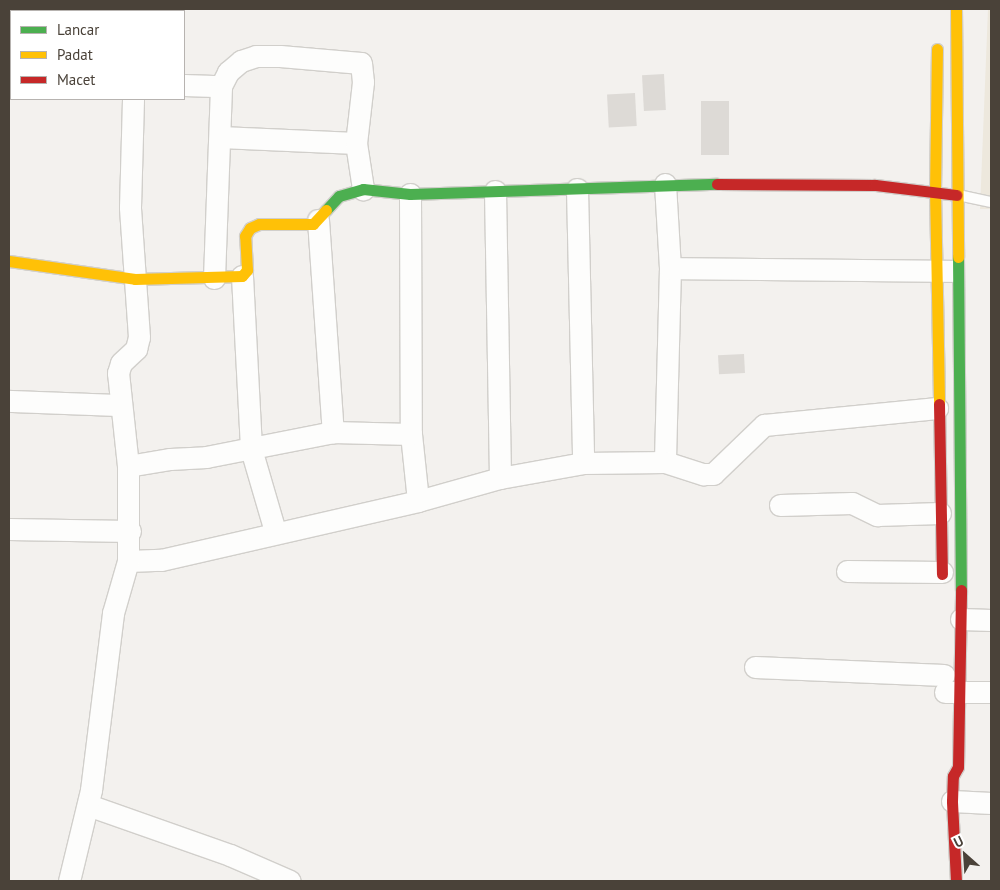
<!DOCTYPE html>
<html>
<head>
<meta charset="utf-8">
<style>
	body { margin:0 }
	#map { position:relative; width:1000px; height:890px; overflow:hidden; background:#f3f1ee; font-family:"PT Sans",sans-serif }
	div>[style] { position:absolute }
	.education>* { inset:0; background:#ede8dd }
	.building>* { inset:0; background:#dddad6; transform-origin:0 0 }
	.roads { filter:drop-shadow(1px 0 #d1cfcb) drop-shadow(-1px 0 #d1cfcb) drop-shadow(0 1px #d1cfcb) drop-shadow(0 -1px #d1cfcb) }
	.lane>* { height:10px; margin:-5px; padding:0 5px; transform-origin:5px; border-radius:5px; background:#fdfdfc }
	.street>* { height:21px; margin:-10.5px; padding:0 10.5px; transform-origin:10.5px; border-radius:10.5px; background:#fdfdfc }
	.fast>* { height:11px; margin:-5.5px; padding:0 5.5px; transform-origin:5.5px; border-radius:5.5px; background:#4caf50 }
	.slow>* { height:11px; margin:-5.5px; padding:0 5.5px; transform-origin:5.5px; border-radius:5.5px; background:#ffc107 }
	.jam>* { height:11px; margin:-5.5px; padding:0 5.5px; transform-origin:5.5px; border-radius:5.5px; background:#c62828 }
	span { translate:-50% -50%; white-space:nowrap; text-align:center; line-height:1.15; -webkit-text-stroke:4px #fff; paint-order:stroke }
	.frame { position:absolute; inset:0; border:10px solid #4a4239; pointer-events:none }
	.legend { position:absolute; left:10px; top:10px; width:175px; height:90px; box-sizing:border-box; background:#fff; border:1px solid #b7b3b0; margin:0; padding:6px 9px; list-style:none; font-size:15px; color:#4a4239 }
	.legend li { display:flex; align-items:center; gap:10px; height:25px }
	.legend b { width:25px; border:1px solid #b7b3b0 }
	.north { position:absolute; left:940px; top:830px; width:50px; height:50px; -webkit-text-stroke:4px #fff; paint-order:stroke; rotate:334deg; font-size:14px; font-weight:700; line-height:20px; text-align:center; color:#4a4239 }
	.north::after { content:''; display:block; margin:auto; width:18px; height:22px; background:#4a4239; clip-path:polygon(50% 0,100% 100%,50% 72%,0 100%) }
</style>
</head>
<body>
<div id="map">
	<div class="education">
		<i style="clip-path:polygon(988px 9px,991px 9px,991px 209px,980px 209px)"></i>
	</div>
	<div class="building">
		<i style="left:664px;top:74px;width:36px;height:22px;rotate:87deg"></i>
		<i style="left:635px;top:93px;width:33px;height:28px;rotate:87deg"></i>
		<i style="left:701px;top:101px;width:28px;height:54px"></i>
		<i style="left:744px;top:354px;width:19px;height:26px;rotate:87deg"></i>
	</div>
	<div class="roads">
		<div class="lane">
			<i style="left:958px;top:195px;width:34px;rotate:12deg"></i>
		</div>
		<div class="street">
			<i style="left:184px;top:85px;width:37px;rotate:2deg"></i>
			<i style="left:220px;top:137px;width:136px;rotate:2.5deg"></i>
			<i style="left:665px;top:184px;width:84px;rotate:86.6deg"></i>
			<i style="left:670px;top:268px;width:194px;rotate:91.5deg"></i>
			<i style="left:577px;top:189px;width:274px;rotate:88.7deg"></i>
			<i style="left:495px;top:191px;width:287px;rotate:89deg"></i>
			<i style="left:410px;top:194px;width:240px;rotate:89.8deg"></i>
			<i style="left:411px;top:434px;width:67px;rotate:84deg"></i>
			<i style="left:318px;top:220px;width:213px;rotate:86deg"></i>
			<i style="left:670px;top:268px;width:282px;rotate:0.6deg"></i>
			<i style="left:242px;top:276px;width:173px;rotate:87deg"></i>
			<i style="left:251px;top:449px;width:85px;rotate:73.7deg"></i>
			<i style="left:214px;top:278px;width:192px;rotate:-87.9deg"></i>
			<i style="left:221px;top:86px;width:16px;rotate:-63deg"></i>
			<i style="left:228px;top:72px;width:17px;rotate:-40deg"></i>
			<i style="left:241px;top:61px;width:16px;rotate:-18deg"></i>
			<i style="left:256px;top:56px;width:24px"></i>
			<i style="left:280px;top:56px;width:81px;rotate:4.9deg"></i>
			<i style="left:361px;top:63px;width:19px;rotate:84deg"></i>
			<i style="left:363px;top:82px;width:61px;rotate:96.5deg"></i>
			<i style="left:356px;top:143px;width:47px;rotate:81.3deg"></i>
			<i style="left:9px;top:401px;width:111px;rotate:2.1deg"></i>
			<i style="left:128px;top:466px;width:43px;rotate:-9.5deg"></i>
			<i style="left:170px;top:459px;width:36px;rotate:-3deg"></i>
			<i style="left:206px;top:457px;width:129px;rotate:-11.1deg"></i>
			<i style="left:333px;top:432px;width:78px;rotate:1.5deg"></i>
			<i style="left:780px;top:505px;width:72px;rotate:-1.6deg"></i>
			<i style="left:852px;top:503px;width:28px;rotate:26deg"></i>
			<i style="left:877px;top:515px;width:63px;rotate:-1.8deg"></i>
			<i style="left:9px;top:529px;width:121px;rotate:0.9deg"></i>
			<i style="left:128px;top:561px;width:33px;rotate:-2deg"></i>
			<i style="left:161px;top:560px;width:264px;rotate:-12.9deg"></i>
			<i style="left:418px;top:501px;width:85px;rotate:-15.7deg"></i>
			<i style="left:500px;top:478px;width:84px;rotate:-10.2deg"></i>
			<i style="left:583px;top:463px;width:82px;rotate:-0.7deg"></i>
			<i style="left:665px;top:462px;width:40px;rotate:18deg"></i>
			<i style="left:703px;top:474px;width:10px"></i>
			<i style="left:713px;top:474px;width:71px;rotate:-43.9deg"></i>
			<i style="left:764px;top:425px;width:174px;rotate:-5.6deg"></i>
			<i style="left:847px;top:571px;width:95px;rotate:0.6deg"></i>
			<i style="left:961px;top:619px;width:30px;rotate:2deg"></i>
			<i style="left:755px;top:667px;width:189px;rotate:2.4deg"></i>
			<i style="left:945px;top:692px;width:46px"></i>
			<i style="left:952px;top:801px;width:39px;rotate:3deg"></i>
			<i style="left:88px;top:805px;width:151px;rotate:19.4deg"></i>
			<i style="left:230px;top:855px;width:65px;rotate:23.4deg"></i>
			<i style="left:69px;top:881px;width:94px;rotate:-76.4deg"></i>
			<i style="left:91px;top:790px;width:178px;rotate:-82.9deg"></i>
			<i style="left:113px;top:613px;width:54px;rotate:-73.9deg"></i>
			<i style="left:128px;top:561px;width:95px;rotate:-90deg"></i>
			<i style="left:128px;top:466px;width:94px;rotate:-96.1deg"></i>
			<i style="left:118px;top:373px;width:10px;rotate:-73deg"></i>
			<i style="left:121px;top:363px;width:21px;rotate:-43deg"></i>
			<i style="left:136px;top:349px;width:12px;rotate:-76deg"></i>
			<i style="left:139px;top:337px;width:130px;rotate:-94deg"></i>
			<i style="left:130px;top:207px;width:108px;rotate:-88.4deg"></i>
		</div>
		<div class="fast">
			<i style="left:326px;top:210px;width:19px;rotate:-47deg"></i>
			<i style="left:339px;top:196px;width:25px;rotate:-16deg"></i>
			<i style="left:363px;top:189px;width:47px;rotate:6.1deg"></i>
			<i style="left:410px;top:194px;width:307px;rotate:-1.9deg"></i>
			<i style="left:958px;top:257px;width:333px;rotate:89.5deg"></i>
		</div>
		<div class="slow">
			<i style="left:956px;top:9px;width:248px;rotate:89.5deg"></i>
			<i style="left:937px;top:49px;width:141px;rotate:90.8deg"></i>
			<i style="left:935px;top:190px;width:214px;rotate:88.9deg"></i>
			<i style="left:9px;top:261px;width:127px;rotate:8.1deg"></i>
			<i style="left:135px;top:279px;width:107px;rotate:-1.6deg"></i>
			<i style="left:242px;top:276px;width:8px;rotate:-50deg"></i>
			<i style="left:247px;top:270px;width:34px;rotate:-93deg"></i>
			<i style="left:245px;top:236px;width:9px;rotate:-58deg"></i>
			<i style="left:250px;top:228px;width:10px;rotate:-24deg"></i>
			<i style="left:259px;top:224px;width:54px"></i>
			<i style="left:313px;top:224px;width:19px;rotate:-47deg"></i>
		</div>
		<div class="jam">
			<i style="left:717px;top:184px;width:158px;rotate:0.4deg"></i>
			<i style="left:875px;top:185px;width:82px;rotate:7deg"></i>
			<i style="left:939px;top:404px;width:170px;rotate:89deg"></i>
			<i style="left:956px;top:881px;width:80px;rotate:-92.9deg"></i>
			<i style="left:952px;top:801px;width:25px;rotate:-88deg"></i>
			<i style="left:953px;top:776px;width:10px;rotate:-61deg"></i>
			<i style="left:958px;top:767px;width:177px;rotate:-89deg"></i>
		</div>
	</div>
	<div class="frame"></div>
	<ul class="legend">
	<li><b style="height:6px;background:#4caf50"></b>Lancar</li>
	<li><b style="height:6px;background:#ffc107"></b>Padat</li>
	<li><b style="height:6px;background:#c62828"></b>Macet</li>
	</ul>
	<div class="north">U</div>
</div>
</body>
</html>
